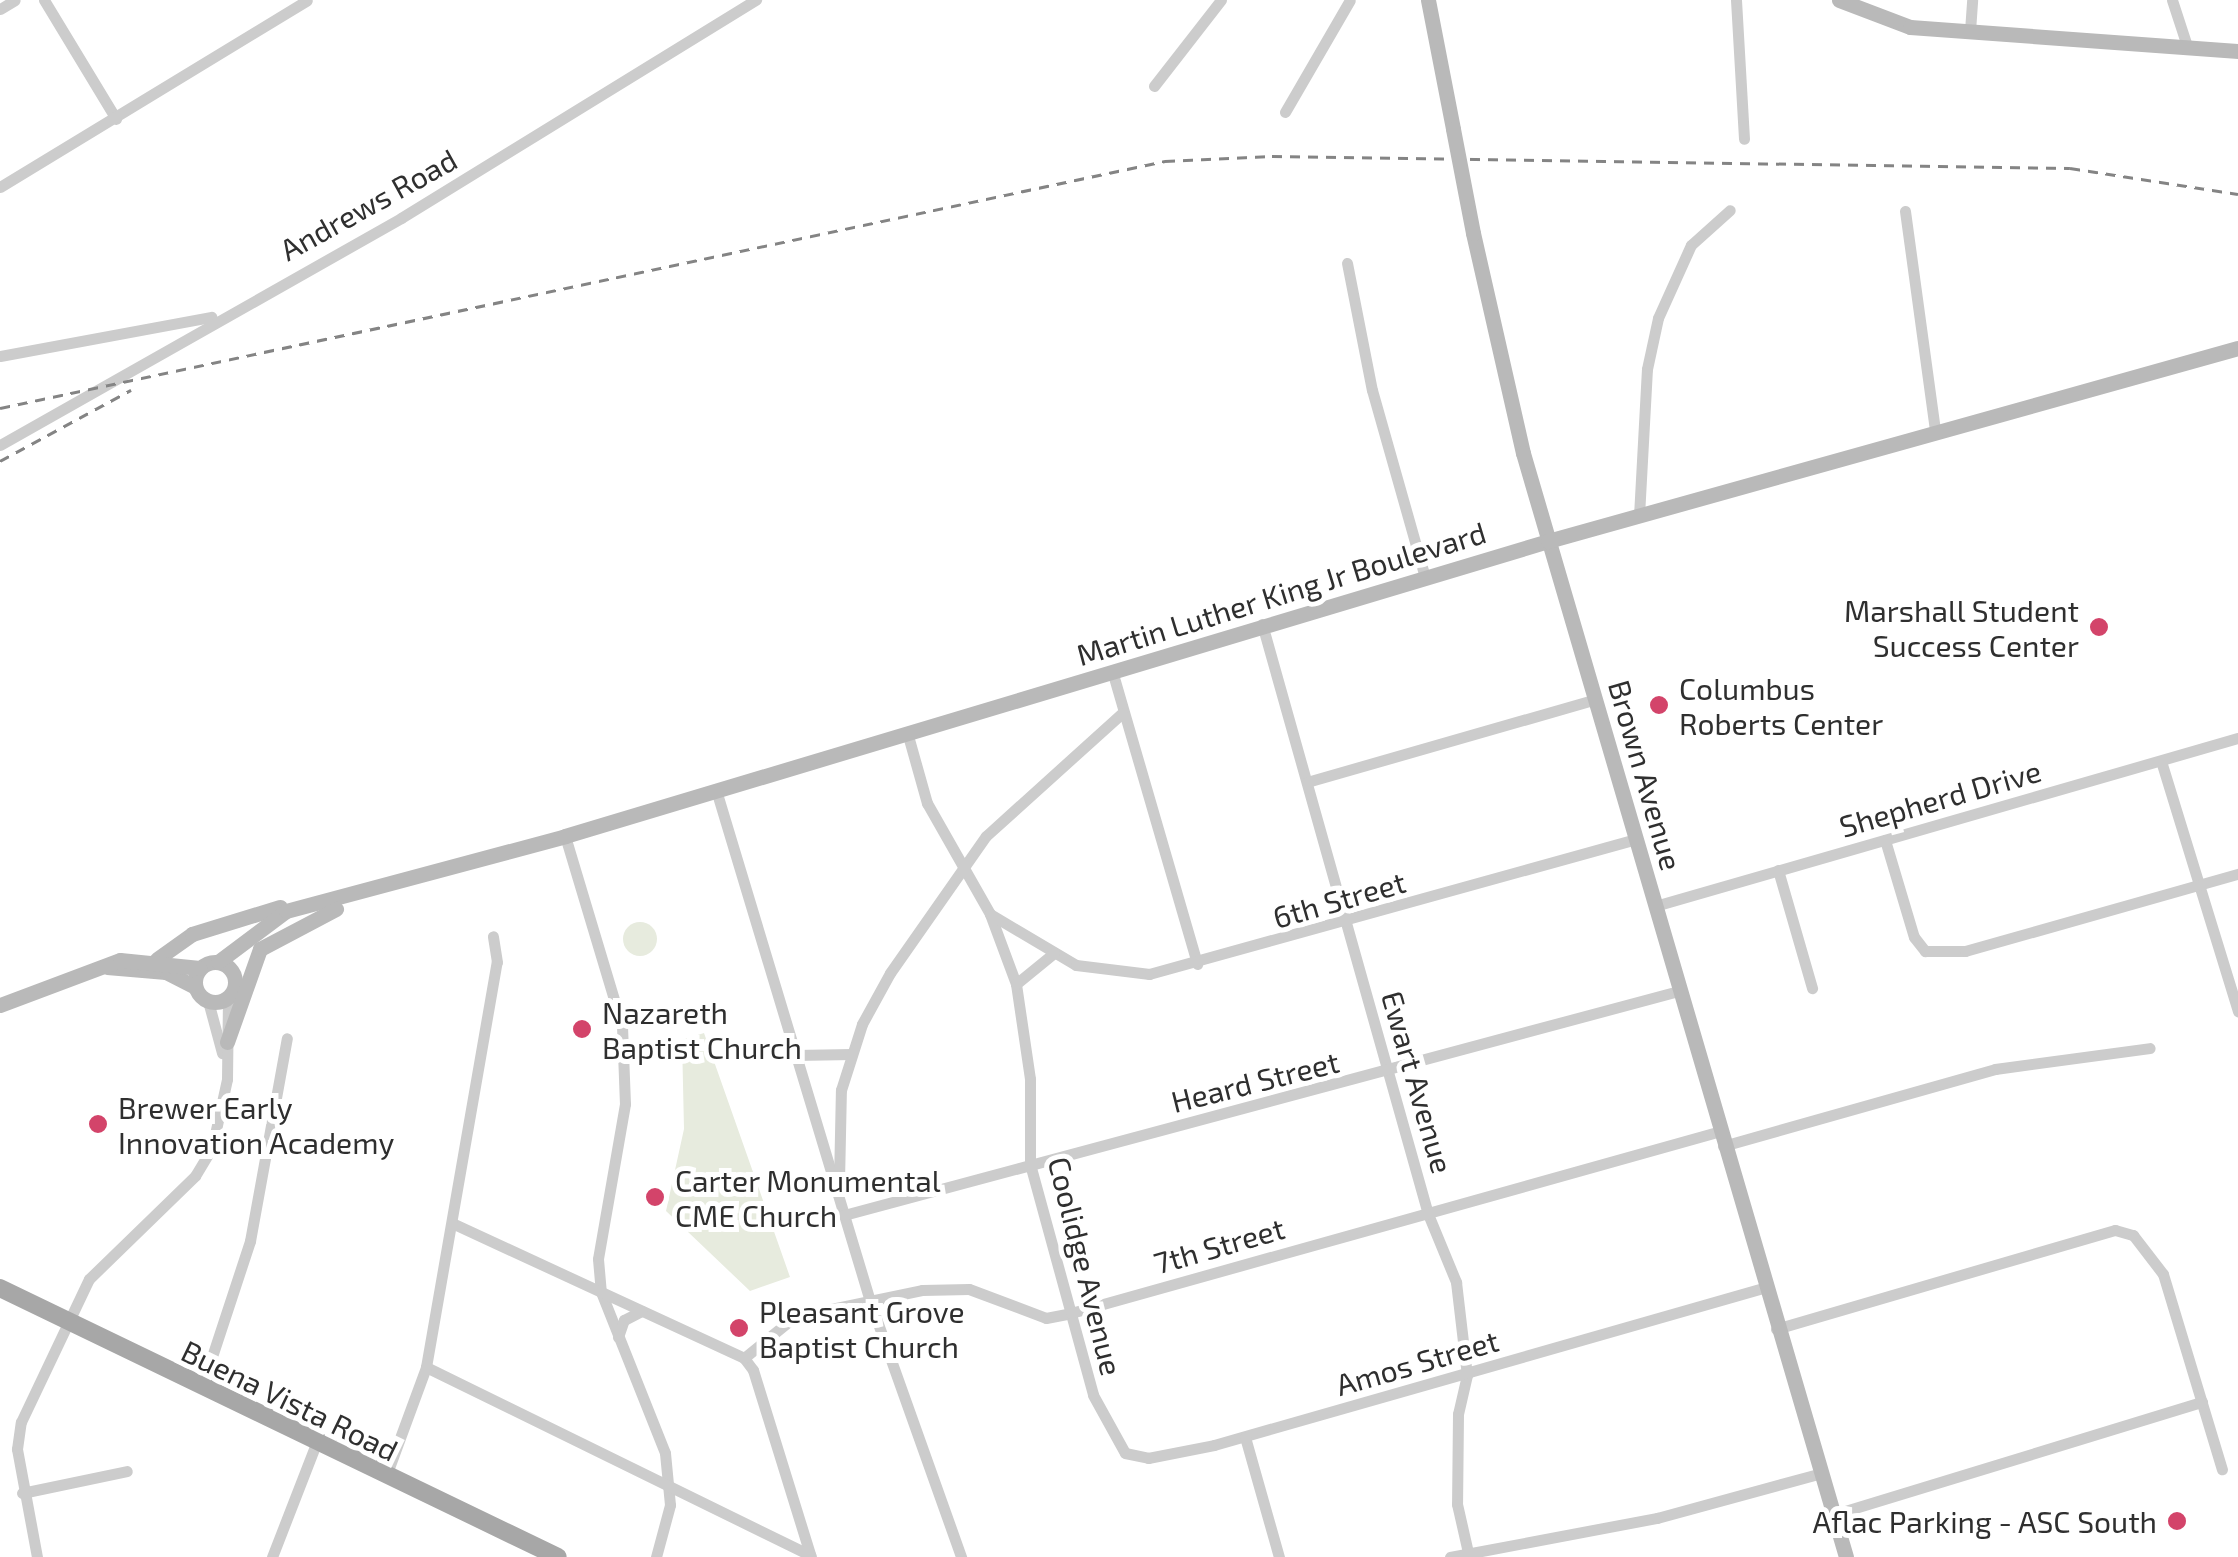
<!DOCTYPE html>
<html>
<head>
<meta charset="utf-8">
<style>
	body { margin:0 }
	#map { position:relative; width:2238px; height:1557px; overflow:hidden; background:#fff; font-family:"Exo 2",sans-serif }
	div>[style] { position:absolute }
	.green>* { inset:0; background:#e7ebde }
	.round { border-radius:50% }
	.street>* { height:11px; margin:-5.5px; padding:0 5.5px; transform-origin:5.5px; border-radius:5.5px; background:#ccc }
	.secondary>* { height:15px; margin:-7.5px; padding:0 7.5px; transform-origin:7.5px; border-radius:7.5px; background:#b9b9b9 }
	.secondary>.ring { margin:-7.5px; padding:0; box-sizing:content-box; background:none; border:15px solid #b9b9b9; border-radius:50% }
	.primary>* { height:18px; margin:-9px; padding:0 9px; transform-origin:9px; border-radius:9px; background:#a7a7a7 }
	.rail>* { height:2.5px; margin-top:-1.25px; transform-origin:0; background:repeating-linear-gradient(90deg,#848484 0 10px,transparent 0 18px) }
	.secondary-bridge>* { height:15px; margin:-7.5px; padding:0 7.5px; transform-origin:7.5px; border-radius:7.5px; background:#b9b9b9 }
	.dots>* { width:28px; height:28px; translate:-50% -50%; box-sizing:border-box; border:5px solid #fff; border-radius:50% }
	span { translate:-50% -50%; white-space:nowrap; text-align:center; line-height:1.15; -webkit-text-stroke:10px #fff; paint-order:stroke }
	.street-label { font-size:30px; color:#2f2f2f }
	.poi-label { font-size:30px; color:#2f2f2f }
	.right { translate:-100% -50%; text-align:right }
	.left { translate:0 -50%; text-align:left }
</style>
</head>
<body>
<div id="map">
	<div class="green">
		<i class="round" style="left:623px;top:922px;width:34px;height:34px"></i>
		<i style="clip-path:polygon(704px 1033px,790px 1277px,750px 1291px,666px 1211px,684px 1129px,682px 1040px)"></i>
	</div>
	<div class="street">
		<i style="left:44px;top:0;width:139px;rotate:58.8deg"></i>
		<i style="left:1736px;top:0;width:139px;rotate:86.7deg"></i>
		<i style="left:2172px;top:0;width:48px;rotate:71.9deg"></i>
		<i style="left:0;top:9px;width:17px;rotate:-31deg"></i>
		<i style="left:1970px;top:31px;width:31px;rotate:-86deg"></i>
		<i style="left:1154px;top:86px;width:109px;rotate:-52.1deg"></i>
		<i style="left:1285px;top:112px;width:129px;rotate:-59.9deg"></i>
		<i style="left:0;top:187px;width:359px;rotate:-31.3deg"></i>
		<i style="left:1905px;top:211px;width:221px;rotate:82.2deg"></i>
		<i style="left:1347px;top:263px;width:129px;rotate:78.9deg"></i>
		<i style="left:1372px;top:390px;width:194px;rotate:74.2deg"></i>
		<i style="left:0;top:356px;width:215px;rotate:-10.5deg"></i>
		<i style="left:0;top:445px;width:461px;rotate:-29.5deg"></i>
		<i style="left:401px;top:218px;width:417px;rotate:-31.6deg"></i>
		<i style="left:1639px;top:516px;width:147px;rotate:-86.9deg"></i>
		<i style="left:1647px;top:369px;width:52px;rotate:-77.8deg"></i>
		<i style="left:1658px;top:318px;width:80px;rotate:-65.7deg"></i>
		<i style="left:1691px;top:245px;width:52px;rotate:-41.9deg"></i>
		<i style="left:1262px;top:624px;width:613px;rotate:74.29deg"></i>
		<i style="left:1428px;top:1214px;width:74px;rotate:67.6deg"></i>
		<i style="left:1456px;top:1282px;width:94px;rotate:83.3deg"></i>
		<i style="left:1467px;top:1375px;width:40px;rotate:103deg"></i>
		<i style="left:1458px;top:1414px;width:90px;rotate:90.6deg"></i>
		<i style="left:1457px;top:1504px;width:54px;rotate:77.2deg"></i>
		<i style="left:1113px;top:674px;width:302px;rotate:73.8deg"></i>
		<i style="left:907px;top:732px;width:74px;rotate:74.3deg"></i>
		<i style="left:927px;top:803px;width:128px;rotate:60.4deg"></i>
		<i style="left:990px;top:914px;width:75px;rotate:69.6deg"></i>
		<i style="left:1016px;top:984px;width:96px;rotate:81.6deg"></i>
		<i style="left:1030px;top:1079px;width:85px;rotate:90deg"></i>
		<i style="left:1030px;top:1164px;width:239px;rotate:74.7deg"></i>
		<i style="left:1093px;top:1395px;width:66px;rotate:61.1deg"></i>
		<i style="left:1125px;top:1453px;width:24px;rotate:12deg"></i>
		<i style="left:1148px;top:1458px;width:67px;rotate:-11.1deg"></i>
		<i style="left:1214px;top:1445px;width:571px;rotate:-15.96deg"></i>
		<i style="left:2161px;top:761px;width:262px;rotate:72.9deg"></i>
		<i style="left:1307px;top:782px;width:301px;rotate:-16deg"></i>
		<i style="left:716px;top:790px;width:534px;rotate:73.23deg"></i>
		<i style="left:870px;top:1301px;width:272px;rotate:70.4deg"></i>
		<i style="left:565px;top:836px;width:198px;rotate:73.3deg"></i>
		<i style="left:622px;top:1026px;width:78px;rotate:87.8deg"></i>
		<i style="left:625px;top:1104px;width:157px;rotate:99.9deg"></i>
		<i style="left:598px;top:1259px;width:33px;rotate:85deg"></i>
		<i style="left:601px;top:1292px;width:173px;rotate:68.3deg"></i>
		<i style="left:665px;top:1453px;width:52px;rotate:84.5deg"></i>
		<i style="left:670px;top:1505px;width:54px;rotate:105.1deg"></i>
		<i style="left:1885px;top:840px;width:101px;rotate:73.4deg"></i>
		<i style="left:1914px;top:937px;width:18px;rotate:52deg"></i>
		<i style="left:1925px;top:951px;width:40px"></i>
		<i style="left:1965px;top:951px;width:284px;rotate:-15.8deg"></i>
		<i style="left:1778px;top:870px;width:123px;rotate:73.9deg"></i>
		<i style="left:1655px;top:906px;width:607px;rotate:-16.08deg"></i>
		<i style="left:990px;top:914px;width:100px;rotate:30.7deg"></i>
		<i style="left:1076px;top:965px;width:74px;rotate:7deg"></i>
		<i style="left:1149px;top:974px;width:505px;rotate:-15.49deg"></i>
		<i style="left:1016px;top:984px;width:49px;rotate:-39.2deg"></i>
		<i style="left:208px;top:1001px;width:54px;rotate:74.9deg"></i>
		<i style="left:795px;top:1055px;width:57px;rotate:-1deg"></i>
		<i style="left:1723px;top:1146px;width:283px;rotate:-15.8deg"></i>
		<i style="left:1995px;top:1069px;width:156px;rotate:-7.7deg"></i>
		<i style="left:839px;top:1182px;width:92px;rotate:-88.8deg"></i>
		<i style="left:841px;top:1090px;width:69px;rotate:-72.3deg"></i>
		<i style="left:862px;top:1024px;width:58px;rotate:-61.2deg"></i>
		<i style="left:890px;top:973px;width:167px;rotate:-55deg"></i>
		<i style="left:986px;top:836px;width:183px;rotate:-42.1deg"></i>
		<i style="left:844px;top:1215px;width:864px;rotate:-15.03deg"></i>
		<i style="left:452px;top:1223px;width:322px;rotate:24.8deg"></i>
		<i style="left:744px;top:1358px;width:15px;rotate:53deg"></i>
		<i style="left:753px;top:1370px;width:196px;rotate:72.8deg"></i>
		<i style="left:1776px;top:1329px;width:353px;rotate:-16.3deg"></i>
		<i style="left:2115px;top:1230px;width:19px;rotate:16deg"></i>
		<i style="left:2133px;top:1235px;width:49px;rotate:52.4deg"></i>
		<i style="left:2163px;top:1274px;width:204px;rotate:73.2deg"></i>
		<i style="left:618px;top:1337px;width:18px;rotate:-71deg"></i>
		<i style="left:624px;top:1320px;width:20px;rotate:-27deg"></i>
		<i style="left:744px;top:1358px;width:57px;rotate:-39.3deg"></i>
		<i style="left:788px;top:1322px;width:26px;rotate:-21deg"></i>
		<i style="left:812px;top:1313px;width:112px;rotate:-11.8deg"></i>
		<i style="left:922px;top:1290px;width:47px;rotate:-1.2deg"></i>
		<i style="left:969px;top:1289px;width:82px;rotate:20.6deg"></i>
		<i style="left:1046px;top:1318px;width:25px;rotate:-11deg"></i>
		<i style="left:1071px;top:1313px;width:671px;rotate:-15.65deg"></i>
		<i style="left:426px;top:1367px;width:428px;rotate:26.1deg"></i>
		<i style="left:202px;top:1387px;width:154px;rotate:-71.8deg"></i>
		<i style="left:250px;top:1241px;width:206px;rotate:-79.7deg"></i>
		<i style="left:1245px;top:1437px;width:125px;rotate:74.2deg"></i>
		<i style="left:386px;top:1476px;width:116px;rotate:-69.8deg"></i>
		<i style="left:426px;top:1367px;width:411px;rotate:-80.1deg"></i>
		<i style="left:497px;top:962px;width:26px;rotate:-99deg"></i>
		<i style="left:22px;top:1493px;width:107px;rotate:-11.8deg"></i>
		<i style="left:1832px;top:1515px;width:387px;rotate:-17deg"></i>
		<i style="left:37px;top:1557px;width:110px;rotate:-100.5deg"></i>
		<i style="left:17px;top:1449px;width:27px;rotate:-82deg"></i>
		<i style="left:21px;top:1422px;width:158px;rotate:-64.6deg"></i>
		<i style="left:89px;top:1279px;width:148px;rotate:-44.2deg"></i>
		<i style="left:195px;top:1176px;width:33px;rotate:-59deg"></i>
		<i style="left:212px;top:1148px;width:71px;rotate:-77.7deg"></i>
		<i style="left:227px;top:1079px;width:81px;rotate:-89.3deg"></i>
		<i style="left:272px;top:1557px;width:124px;rotate:-68.8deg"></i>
		<i style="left:1450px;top:1557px;width:211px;rotate:-10.7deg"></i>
		<i style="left:1657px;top:1518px;width:167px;rotate:-15.3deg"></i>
	</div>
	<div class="secondary">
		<i style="left:1428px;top:0;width:131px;rotate:79deg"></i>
		<i style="left:1839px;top:0;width:76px;rotate:20.8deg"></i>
		<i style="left:1910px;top:27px;width:329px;rotate:4.2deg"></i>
		<i style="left:1473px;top:233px;width:226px;rotate:77.2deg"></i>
		<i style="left:1523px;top:453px;width:1150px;rotate:73.69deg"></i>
		<i style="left:157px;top:959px;width:43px;rotate:-35.5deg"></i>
		<i style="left:192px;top:934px;width:92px;rotate:-17.1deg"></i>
		<i class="ring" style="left:195px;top:962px;width:25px;height:25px"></i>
		<i style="left:218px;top:962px;width:85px;rotate:-36.9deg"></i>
		<i style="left:286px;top:911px;width:289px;rotate:-15deg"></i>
		<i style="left:565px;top:836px;width:1026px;rotate:-16.7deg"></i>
		<i style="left:1548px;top:541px;width:716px;rotate:-15.63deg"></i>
		<i style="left:107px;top:967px;width:59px;rotate:4.8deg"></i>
		<i style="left:166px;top:972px;width:33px;rotate:27deg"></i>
		<i style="left:0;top:1005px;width:128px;rotate:-20.6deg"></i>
		<i style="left:120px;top:960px;width:80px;rotate:5.7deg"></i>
		<i style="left:227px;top:1042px;width:99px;rotate:-70.5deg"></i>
		<i style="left:260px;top:949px;width:86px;rotate:-27.8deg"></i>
	</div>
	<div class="primary">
		<i style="left:0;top:1288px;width:619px;rotate:25.74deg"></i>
	</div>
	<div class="rail">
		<i style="left:0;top:408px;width:1191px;rotate:-11.97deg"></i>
		<i style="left:1165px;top:161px;width:107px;rotate:-2.7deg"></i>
		<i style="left:1272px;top:156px;width:798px;rotate:0.86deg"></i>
		<i style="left:2070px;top:168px;width:170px;rotate:8.8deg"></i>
		<i style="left:0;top:461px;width:149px;rotate:-28.5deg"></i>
	</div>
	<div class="secondary-bridge">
		<i style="left:1453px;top:129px;width:106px;rotate:79.1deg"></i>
	</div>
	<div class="dots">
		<i style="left:2099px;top:627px;background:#d3446a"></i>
		<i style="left:1659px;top:705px;background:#d3446a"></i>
		<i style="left:582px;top:1029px;background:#d3446a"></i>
		<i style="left:98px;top:1124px;background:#d3446a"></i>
		<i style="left:655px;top:1197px;background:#d3446a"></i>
		<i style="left:739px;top:1328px;background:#d3446a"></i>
		<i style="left:2177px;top:1521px;background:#d3446a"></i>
	</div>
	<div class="street-label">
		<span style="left:368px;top:204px;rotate:-29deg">Andrews Road</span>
		<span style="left:1281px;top:593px;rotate:-17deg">Martin Luther King Jr Boulevard</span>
		<span style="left:1646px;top:775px;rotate:74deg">Brown Avenue</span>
		<span style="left:1940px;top:798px;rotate:-16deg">Shepherd Drive</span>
		<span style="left:1339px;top:899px;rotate:-16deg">6th Street</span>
		<span style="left:1255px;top:1081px;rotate:-14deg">Heard Street</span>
		<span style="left:1418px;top:1082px;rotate:74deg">Ewart Avenue</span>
		<span style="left:1219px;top:1245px;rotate:-16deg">7th Street</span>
		<span style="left:1086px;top:1266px;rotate:76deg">Coolidge Avenue</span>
		<span style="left:1417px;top:1362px;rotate:-16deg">Amos Street</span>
		<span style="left:290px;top:1400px;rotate:26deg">Buena Vista Road</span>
	</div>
	<div class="poi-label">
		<span class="right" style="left:2079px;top:627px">Marshall Student<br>Success Center</span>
		<span class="left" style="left:1679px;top:705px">Columbus<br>Roberts Center</span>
		<span class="left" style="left:602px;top:1029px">Nazareth<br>Baptist Church</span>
		<span class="left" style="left:118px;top:1124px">Brewer Early<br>Innovation Academy</span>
		<span class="left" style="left:675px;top:1197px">Carter Monumental<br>CME Church</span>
		<span class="left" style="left:759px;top:1328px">Pleasant Grove<br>Baptist Church</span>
		<span class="right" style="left:2157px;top:1521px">Aflac Parking - ASC South</span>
	</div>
</div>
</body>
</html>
